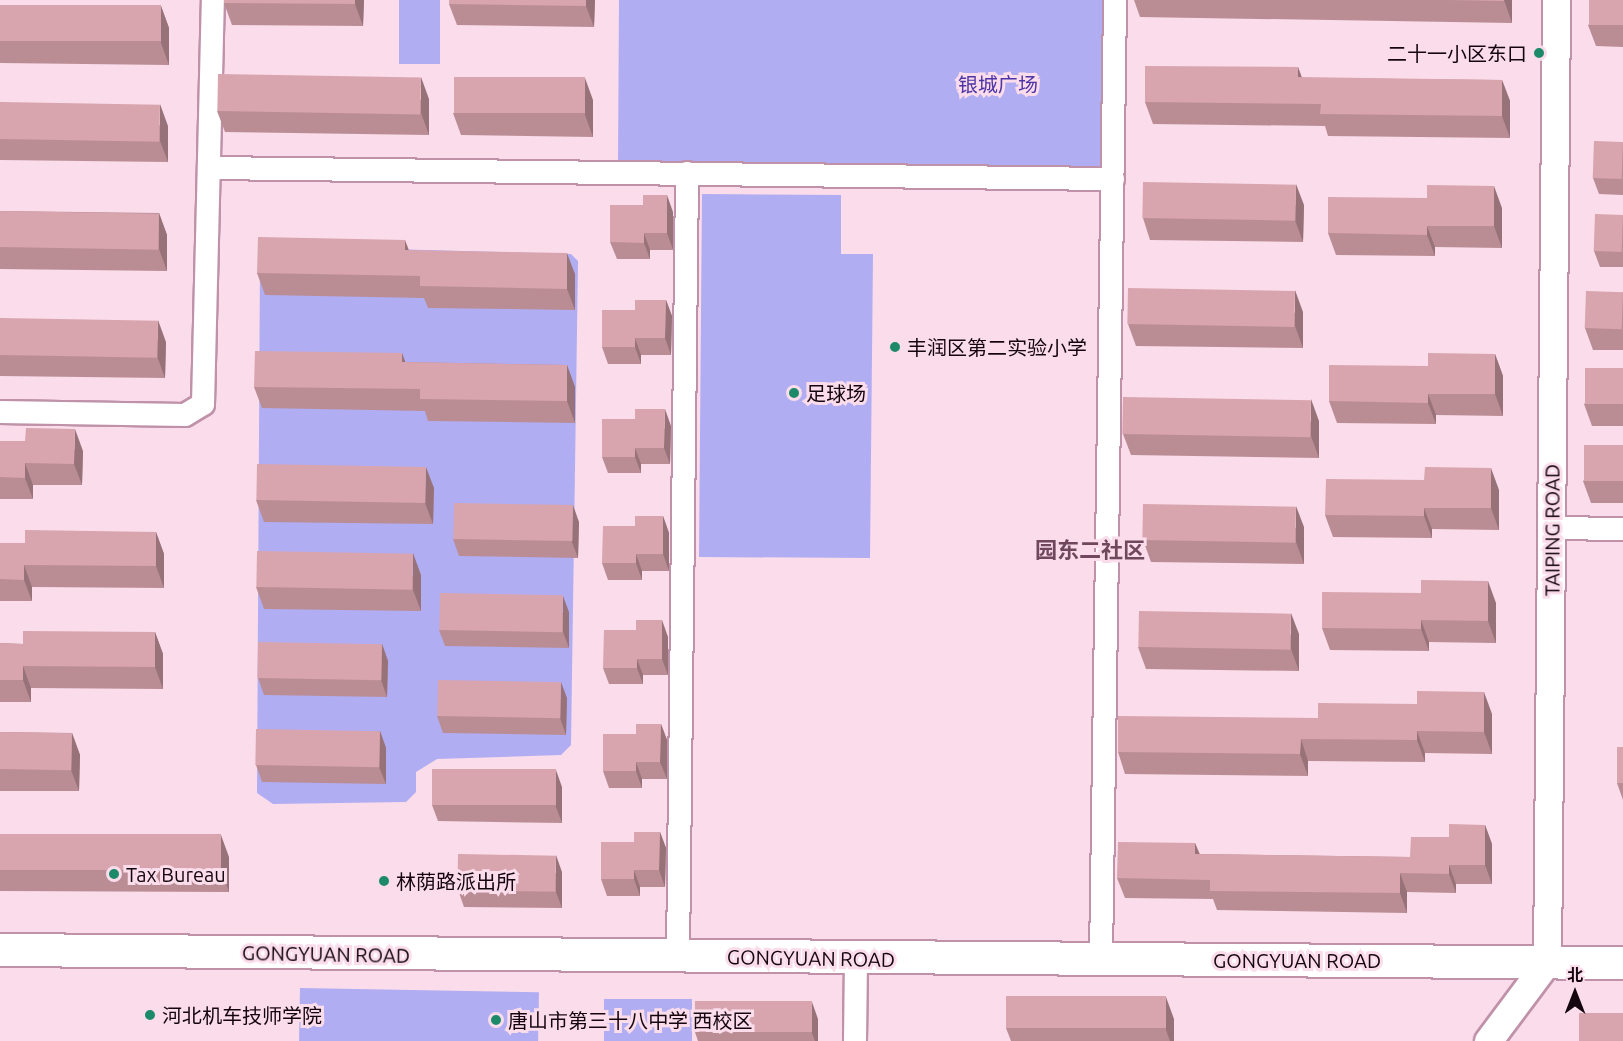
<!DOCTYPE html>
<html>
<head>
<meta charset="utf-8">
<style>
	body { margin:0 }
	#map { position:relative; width:1623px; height:1041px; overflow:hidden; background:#fadceb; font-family:Ubuntu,"Noto Sans SC",sans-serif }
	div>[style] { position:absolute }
	.green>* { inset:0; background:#b1adf2; transform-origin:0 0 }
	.roads { filter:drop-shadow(2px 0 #bf92a9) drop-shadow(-2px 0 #bf92a9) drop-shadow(0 2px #bf92a9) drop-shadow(0 -2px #bf92a9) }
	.minor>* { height:22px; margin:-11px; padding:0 11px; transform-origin:11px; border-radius:11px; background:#fff }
	.tertiary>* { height:27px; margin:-13.5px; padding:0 13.5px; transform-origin:13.5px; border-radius:13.5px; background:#fff }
	.secondary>* { height:32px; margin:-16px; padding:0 16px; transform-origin:16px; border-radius:16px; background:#fff }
	.wall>* { inset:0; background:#ba8d95 }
	.shaded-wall>* { inset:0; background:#977379 }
	.building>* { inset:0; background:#d8a4ad; transform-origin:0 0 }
	.dots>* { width:16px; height:16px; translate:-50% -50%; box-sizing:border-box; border:3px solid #fadceb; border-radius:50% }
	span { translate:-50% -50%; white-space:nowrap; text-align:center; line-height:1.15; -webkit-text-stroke:6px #fadceb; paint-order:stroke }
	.poi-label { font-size:20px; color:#15060e }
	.right { translate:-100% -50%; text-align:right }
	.left { translate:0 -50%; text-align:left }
	.park-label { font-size:20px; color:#4e35a6 }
	.street-label { font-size:20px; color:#15060e }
	.quarter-label { font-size:22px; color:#70485d; font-weight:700 }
	.north { position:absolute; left:1545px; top:963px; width:60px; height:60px; -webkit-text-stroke:4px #fadceb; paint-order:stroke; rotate:0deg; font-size:16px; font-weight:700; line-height:24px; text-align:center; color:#15060e }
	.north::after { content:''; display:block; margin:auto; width:21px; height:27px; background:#15060e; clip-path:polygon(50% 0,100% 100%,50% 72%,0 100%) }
</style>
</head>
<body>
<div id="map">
	<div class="green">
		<i style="left:399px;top:0;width:41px;height:64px"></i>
		<i style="clip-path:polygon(619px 0,1106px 0,1105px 158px,1101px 166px,1093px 170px,618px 164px)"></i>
		<i style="clip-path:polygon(702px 194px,841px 195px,841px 254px,873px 254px,870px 558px,699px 557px)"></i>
		<i style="clip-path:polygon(276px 246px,571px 254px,578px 261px,571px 745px,561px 755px,437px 759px,416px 772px,416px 792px,406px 802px,273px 804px,257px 793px,260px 256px)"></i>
		<i style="left:300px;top:988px;width:239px;height:53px;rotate:1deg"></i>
		<i style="left:604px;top:999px;width:88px;height:42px"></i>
	</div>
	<div class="roads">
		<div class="minor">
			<i style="left:209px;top:168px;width:904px;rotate:0.7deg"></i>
			<i style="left:0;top:412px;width:185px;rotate:0.9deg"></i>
			<i style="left:185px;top:415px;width:21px;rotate:-31deg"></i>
			<i style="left:203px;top:404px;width:404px;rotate:-88.6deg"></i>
			<i style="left:1552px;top:528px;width:71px;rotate:0.8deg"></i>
			<i style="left:678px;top:957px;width:784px;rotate:-89.34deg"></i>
			<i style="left:1101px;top:958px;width:958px;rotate:-89.16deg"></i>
			<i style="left:855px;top:1041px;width:82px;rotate:-89.3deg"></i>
		</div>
		<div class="tertiary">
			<i style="left:1488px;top:1041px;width:99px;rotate:-53.2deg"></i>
			<i style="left:1547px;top:962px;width:962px;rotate:-89.46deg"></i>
		</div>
		<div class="secondary">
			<i style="left:0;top:950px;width:1623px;rotate:0.46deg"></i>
		</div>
	</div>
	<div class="wall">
		<i style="clip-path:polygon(224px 0,364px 0,363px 26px,232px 25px,224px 3px)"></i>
		<i style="clip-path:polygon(449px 0,595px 0,594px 27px,457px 25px,449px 4px)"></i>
		<i style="clip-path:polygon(1134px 0,1512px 0,1512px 23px,1140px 17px)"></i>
		<i style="clip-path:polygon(1623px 0,1623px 47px,1596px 46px,1588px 25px)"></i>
		<i style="clip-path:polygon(0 5px,161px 6px,169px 28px,169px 65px,0 63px)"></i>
		<i style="clip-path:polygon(1298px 67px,1302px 78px,1502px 80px,1510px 101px,1510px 138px,1328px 136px,1325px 126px,1153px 124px,1145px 102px)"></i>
		<i style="clip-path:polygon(429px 99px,429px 135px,225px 132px,217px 111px)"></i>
		<i style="clip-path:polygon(593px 100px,593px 137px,461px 135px,453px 113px)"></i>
		<i style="clip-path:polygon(0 102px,168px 126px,168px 162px,0 160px)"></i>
		<i style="clip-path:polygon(1623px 142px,1623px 195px,1599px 194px,1593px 178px)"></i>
		<i style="clip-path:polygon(1304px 205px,1303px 242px,1150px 240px,1143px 218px)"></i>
		<i style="clip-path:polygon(1502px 208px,1502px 248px,1435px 247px,1435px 256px,1336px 255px,1328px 233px)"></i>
		<i style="clip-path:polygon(0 211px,159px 213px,167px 235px,167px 271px,0 269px)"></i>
		<i style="clip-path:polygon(673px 212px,673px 250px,650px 250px,650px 259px,617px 259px,610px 242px)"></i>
		<i style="clip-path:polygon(1623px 215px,1623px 267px,1600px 267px,1594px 251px)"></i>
		<i style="clip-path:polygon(409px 250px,575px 274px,575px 310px,428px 308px,424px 298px,265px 295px,257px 273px)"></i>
		<i style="clip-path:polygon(1623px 292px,1623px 350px,1593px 350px,1585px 328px)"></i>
		<i style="clip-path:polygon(666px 300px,672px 316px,671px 355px,641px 355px,641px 364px,608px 364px,602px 347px,635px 310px)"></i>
		<i style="clip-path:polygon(1303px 312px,1303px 348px,1136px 346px,1128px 324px)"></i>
		<i style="clip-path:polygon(0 318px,166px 342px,165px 378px,0 376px)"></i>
		<i style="clip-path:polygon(402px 353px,405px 362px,567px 365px,575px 387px,575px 423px,428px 421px,425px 411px,262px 408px,254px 387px)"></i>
		<i style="clip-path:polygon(1495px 354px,1503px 376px,1503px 416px,1436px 415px,1436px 424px,1337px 423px,1329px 401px,1428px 366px)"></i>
		<i style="clip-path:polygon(1623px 368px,1623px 426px,1592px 426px,1584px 404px)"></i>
		<i style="clip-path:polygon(1319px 421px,1319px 458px,1131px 455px,1123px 434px)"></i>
		<i style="clip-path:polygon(671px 426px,670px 464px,641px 464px,641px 473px,608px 473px,602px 457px)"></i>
		<i style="clip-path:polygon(0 441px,83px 451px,82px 485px,33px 485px,33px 499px,0 499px)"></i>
		<i style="clip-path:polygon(1623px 445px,1623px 503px,1591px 503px,1583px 481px)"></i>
		<i style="clip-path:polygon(434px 488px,433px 524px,264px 522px,256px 500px)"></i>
		<i style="clip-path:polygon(1499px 490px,1499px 530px,1432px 529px,1432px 538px,1333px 537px,1325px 515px)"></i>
		<i style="clip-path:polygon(663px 516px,669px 533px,669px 571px,642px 571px,642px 580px,608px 580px,602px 563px,635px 526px)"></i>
		<i style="clip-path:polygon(579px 522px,578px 558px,459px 556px,453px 539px)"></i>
		<i style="clip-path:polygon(1304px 527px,1304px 564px,1151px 562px,1143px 540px)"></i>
		<i style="clip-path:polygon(156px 532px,164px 554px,164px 588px,32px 587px,32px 601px,0 601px,0 543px,25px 543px)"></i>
		<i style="clip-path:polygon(421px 575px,421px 611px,264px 609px,256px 587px)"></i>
		<i style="clip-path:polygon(1421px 593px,1496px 603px,1496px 643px,1429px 642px,1429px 651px,1330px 650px,1322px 628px)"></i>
		<i style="clip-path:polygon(569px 612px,569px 648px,445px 646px,439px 630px)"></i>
		<i style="clip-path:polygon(155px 632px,163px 654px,163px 689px,31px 688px,31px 702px,0 702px,0 643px,23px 644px)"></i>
		<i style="clip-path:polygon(1299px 634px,1299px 671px,1146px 669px,1138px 647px)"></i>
		<i style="clip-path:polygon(668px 637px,668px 675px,643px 675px,643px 684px,609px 684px,603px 668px)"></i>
		<i style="clip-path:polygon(382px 644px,388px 661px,387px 697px,264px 695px,258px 678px)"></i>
		<i style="clip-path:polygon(567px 698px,566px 735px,443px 733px,437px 716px)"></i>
		<i style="clip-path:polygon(1492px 714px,1492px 754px,1425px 753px,1425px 762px,1308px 761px,1308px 776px,1125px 774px,1118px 752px,1318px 718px)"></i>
		<i style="clip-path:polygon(661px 724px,667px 740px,667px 779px,642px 779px,642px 788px,609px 788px,603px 771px,636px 734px)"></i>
		<i style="clip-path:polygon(380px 731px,386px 748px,386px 784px,262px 782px,256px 765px)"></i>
		<i style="clip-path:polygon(0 732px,72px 733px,80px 755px,79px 791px,0 791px)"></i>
		<i style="clip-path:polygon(1623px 747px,1623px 800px,1617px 783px)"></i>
		<i style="clip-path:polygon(562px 787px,562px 823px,438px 821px,432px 805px)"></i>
		<i style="clip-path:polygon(1485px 825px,1492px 844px,1492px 884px,1456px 884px,1456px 893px,1407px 892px,1407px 913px,1217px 910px,1213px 899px,1125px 898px,1117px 878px,1195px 843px,1200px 854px,1410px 857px,1449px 837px)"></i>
		<i style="clip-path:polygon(660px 832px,666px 848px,665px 887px,640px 887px,640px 896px,607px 896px,601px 879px,634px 842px)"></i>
		<i style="clip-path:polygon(0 834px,229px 857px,229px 892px,0 891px)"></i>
		<i style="clip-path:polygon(562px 872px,562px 908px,464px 907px,458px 890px)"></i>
		<i style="clip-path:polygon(818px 1019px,818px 1041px,698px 1041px,695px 1032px)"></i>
		<i style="clip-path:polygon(1174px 1019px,1174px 1041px,1011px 1041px,1006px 1028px)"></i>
	</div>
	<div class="shaded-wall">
		<i style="clip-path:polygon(355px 0,364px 0,363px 26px,355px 4px)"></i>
		<i style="clip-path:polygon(586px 0,595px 0,594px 27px,586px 6px)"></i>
		<i style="clip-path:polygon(1504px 0,1512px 0,1512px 23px)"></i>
		<i style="clip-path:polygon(161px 6px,169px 28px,169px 65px,161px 43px)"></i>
		<i style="clip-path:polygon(1298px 67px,1306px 89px,1298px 77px)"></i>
		<i style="clip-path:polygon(421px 77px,429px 99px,429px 135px,421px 113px)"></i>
		<i style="clip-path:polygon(585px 78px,593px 100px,593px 137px,585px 115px)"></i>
		<i style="clip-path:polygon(1502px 80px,1510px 101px,1510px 138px,1502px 116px)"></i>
		<i style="clip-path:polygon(160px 104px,168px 126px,168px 162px,160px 141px)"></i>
		<i style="clip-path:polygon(1296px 184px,1304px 205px,1303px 242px,1295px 220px)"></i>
		<i style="clip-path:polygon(1494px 186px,1502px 208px,1502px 248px,1494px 226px)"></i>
		<i style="clip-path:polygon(667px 195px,673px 212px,673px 250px,667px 233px)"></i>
		<i style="clip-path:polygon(159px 213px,167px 235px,167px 271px,159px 249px)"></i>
		<i style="clip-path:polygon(1427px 226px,1435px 247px,1435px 256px,1427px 235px)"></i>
		<i style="clip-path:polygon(644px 233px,650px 250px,650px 259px,644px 243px)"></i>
		<i style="clip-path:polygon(405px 240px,413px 261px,405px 250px)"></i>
		<i style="clip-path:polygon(567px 253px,575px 274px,575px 310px,567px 289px)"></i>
		<i style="clip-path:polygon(1295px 290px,1303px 312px,1303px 348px,1295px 326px)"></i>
		<i style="clip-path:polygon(666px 300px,672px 316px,671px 355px,665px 338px)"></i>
		<i style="clip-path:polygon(158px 320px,166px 342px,165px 378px,157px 356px)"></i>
		<i style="clip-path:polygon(635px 338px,641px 355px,641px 364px,635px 347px)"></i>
		<i style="clip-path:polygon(402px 353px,410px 375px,402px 362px)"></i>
		<i style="clip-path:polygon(1495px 354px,1503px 376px,1503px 416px,1495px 394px)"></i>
		<i style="clip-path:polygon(567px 365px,575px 387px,575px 423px,567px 401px)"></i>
		<i style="clip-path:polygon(1428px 394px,1436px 415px,1436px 424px,1428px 403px)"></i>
		<i style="clip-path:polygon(1311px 399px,1319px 421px,1319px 458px,1311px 436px)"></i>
		<i style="clip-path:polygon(665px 409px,671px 426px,670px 464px,664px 448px)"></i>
		<i style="clip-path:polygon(75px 429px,83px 451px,82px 485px,74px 464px)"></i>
		<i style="clip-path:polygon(635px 448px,641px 464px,641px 473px,635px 457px)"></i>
		<i style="clip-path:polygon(25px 463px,33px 485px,33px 499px,25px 478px)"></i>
		<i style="clip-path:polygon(426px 467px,434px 488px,433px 524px,425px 503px)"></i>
		<i style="clip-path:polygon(1491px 468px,1499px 490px,1499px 530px,1491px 508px)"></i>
		<i style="clip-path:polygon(573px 505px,579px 522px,578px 558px,572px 542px)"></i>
		<i style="clip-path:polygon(1296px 506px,1304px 527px,1304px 564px,1296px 542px)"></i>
		<i style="clip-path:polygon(1424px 508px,1432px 529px,1432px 538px,1424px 516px)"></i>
		<i style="clip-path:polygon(663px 516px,669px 533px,669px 571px,663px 554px)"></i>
		<i style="clip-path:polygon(156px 532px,164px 554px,164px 588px,156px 566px)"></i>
		<i style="clip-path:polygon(413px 553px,421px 575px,421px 611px,413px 590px)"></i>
		<i style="clip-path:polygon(636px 554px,642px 571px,642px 580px,636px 563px)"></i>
		<i style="clip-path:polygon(24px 565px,32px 587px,32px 601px,24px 580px)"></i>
		<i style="clip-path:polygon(1488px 581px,1496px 603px,1496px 643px,1488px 621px)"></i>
		<i style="clip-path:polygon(563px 596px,569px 612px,569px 648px,563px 632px)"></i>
		<i style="clip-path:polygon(1291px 613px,1299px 634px,1299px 671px,1291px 649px)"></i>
		<i style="clip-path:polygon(662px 620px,668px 637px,668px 675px,662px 659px)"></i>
		<i style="clip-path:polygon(1421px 620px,1429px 642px,1429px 651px,1421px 629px)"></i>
		<i style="clip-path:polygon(155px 632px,163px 654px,163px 689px,155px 667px)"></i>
		<i style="clip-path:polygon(382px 644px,388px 661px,387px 697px,381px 680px)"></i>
		<i style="clip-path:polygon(637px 659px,643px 675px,643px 684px,637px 668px)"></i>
		<i style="clip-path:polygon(23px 666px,31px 688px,31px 702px,23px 680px)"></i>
		<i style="clip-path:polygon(561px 682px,567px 698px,566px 735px,560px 718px)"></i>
		<i style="clip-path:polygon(1484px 692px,1492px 714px,1492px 754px,1484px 732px)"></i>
		<i style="clip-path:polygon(661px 724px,667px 740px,667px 779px,660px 762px)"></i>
		<i style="clip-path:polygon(380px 731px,386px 748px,386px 784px,379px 767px)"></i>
		<i style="clip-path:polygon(1417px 731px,1425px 753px,1425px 762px,1417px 740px)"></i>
		<i style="clip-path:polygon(72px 733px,80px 755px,79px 791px,71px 770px)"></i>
		<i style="clip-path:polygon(1301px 739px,1308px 761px,1308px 776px,1300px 754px)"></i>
		<i style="clip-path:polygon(636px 762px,642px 779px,642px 788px,636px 771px)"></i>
		<i style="clip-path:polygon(556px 770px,562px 787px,562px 823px,556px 807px)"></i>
		<i style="clip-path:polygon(1485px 825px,1492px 844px,1492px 884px,1485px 865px)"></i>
		<i style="clip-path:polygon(660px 832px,666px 848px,665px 887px,659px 870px)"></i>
		<i style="clip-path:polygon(221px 835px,229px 857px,229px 892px,221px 870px)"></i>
		<i style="clip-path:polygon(1195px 843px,1202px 862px,1195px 854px)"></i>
		<i style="clip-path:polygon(556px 855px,562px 872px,562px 908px,556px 892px)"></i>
		<i style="clip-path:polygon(1449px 865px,1456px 884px,1456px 893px,1449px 874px)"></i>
		<i style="clip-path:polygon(634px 870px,640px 887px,640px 896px,634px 879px)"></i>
		<i style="clip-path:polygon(1400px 873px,1407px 892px,1407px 913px,1400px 893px)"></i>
		<i style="clip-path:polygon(1166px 997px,1174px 1019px,1174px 1041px,1170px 1041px,1166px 1030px)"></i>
		<i style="clip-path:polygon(812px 1002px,818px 1019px,818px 1041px,815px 1041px,812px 1033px)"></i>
	</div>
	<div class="building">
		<i style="clip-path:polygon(224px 0,355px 0,355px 4px,224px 3px)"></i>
		<i style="clip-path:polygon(449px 0,586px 0,586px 6px,449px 4px)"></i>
		<i style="clip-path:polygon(1448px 0,1504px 0,1504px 1px)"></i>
		<i style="left:1589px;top:0;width:34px;height:25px"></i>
		<i style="left:0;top:5px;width:161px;height:36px"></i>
		<i style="clip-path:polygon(1145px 66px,1298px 67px,1298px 77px,1502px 80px,1502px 116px,1320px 114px,1321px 104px,1145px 102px)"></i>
		<i style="left:218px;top:74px;width:203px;height:37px;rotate:1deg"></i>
		<i style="left:454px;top:77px;width:131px;height:36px"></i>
		<i style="left:0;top:102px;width:160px;height:37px;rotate:1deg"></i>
		<i style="left:1594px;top:141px;width:29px;height:37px;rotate:2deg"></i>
		<i style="left:1143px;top:182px;width:153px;height:36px;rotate:1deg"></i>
		<i style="clip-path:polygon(1427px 185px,1494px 186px,1494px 226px,1427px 226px,1427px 235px,1328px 233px,1328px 197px,1427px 198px)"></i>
		<i style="clip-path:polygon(643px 195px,667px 195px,667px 233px,644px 233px,644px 243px,610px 242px,610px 205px,643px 205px)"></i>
		<i style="left:0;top:211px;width:159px;height:36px;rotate:1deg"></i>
		<i style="left:1595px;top:214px;width:28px;height:37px;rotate:2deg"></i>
		<i style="clip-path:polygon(258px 237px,405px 240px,405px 250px,567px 253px,567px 289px,420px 286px,420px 276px,257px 273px)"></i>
		<i style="left:1128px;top:288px;width:167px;height:36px;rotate:1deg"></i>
		<i style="left:1586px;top:291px;width:37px;height:37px;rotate:2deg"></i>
		<i style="clip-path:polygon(635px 300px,666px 300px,665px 338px,635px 338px,635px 347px,602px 347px,602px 310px,635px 310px)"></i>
		<i style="left:0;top:318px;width:158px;height:37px;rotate:1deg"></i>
		<i style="clip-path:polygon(255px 351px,402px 353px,402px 362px,567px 365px,567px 401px,420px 399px,420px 389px,254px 387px)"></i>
		<i style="clip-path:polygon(1428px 353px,1495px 354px,1495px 394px,1428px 394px,1428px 403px,1329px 401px,1329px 365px,1428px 366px)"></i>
		<i style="left:1585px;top:368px;width:38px;height:36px"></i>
		<i style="left:1123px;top:397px;width:188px;height:37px;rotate:1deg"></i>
		<i style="clip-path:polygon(635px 409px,665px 409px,664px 448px,635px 448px,635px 457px,602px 457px,602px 419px,635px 419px)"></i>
		<i style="clip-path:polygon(26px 428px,75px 429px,74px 464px,25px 463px,25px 478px,0 477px,0 441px,25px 441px)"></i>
		<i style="left:1584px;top:445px;width:39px;height:36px"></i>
		<i style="left:257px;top:464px;width:169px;height:36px;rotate:1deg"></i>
		<i style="clip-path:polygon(1425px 467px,1491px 468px,1491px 508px,1424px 508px,1424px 516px,1325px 515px,1326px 479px,1424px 480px)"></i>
		<i style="left:454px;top:503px;width:119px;height:36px;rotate:1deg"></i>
		<i style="left:1143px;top:504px;width:153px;height:36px;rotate:1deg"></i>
		<i style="clip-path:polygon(635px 516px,663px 516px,663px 554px,636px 554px,636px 563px,602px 563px,603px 526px,635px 526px)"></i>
		<i style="clip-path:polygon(25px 530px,156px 532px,156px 566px,24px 565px,24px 580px,0 579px,0 543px,25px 543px)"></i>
		<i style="left:257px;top:551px;width:156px;height:36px;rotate:1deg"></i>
		<i style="clip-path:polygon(1421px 580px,1488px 581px,1488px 621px,1421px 620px,1421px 629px,1322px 628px,1322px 592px,1421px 593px)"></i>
		<i style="left:440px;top:593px;width:123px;height:37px;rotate:1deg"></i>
		<i style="left:1139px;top:611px;width:152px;height:36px;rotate:1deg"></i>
		<i style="clip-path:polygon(636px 620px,662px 620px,662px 659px,637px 659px,637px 668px,603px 668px,604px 630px,636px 630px)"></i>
		<i style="clip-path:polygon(23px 631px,155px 632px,155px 667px,23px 666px,23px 680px,0 680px,0 643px,23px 644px)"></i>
		<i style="left:258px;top:642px;width:124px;height:36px;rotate:1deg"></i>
		<i style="left:438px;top:680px;width:123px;height:36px;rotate:1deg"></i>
		<i style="clip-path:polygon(1417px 691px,1484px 692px,1484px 732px,1417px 731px,1417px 740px,1301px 739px,1300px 754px,1118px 752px,1118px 716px,1318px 718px,1318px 703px,1417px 704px)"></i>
		<i style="clip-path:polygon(636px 724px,661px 724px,660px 762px,636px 762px,636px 771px,603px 771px,603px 734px,636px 734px)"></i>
		<i style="left:256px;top:729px;width:124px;height:36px;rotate:1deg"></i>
		<i style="left:0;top:732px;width:72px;height:37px;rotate:1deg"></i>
		<i style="left:1617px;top:747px;width:6px;height:36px"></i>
		<i style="left:432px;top:769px;width:124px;height:36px"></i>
		<i style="clip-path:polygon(1449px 824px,1485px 825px,1485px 865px,1449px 865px,1449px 874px,1400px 873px,1400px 893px,1210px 891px,1210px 880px,1117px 878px,1118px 842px,1195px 843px,1195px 854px,1410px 857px,1411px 837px,1449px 837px)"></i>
		<i style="clip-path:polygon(634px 832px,660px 832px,659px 870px,634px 870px,634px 879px,601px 879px,601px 842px,634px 842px)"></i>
		<i style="left:0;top:834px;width:221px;height:36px"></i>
		<i style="left:458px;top:854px;width:98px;height:36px;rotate:1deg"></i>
		<i style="left:1006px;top:996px;width:160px;height:32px"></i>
		<i style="left:695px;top:1001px;width:117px;height:31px"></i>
		<i style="left:1579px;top:1013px;width:44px;height:28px"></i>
	</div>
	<div class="dots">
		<i style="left:1539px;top:53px;background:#1c8a68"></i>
		<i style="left:895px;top:347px;background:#1c8a68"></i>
		<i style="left:794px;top:393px;background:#1c8a68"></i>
		<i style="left:114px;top:874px;background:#1c8a68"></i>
		<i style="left:384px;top:881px;background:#1c8a68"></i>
		<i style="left:150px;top:1015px;background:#1c8a68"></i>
		<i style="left:496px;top:1020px;background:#1c8a68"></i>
	</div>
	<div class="poi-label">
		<span class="right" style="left:1527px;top:53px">二十一小区东口</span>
		<span class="left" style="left:907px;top:347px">丰润区第二实验小学</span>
		<span class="left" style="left:806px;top:393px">足球场</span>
		<span class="left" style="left:126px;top:874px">Tax Bureau</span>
		<span class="left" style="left:396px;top:881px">林荫路派出所</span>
		<span class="left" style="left:162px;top:1015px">河北机车技师学院</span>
		<span class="left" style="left:508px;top:1020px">唐山市第三十八中学 西校区</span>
	</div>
	<div class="park-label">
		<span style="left:998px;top:84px">银城广场</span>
	</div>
	<div class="street-label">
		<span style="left:1552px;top:530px;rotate:-90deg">TAIPING ROAD</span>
		<span style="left:326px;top:954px;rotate:1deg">GONGYUAN ROAD</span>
		<span style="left:811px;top:958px;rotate:1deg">GONGYUAN ROAD</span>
		<span style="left:1297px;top:960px">GONGYUAN ROAD</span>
	</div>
	<div class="quarter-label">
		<span style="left:1090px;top:550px">园东二社区</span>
	</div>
	<div class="north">北</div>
</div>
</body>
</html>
